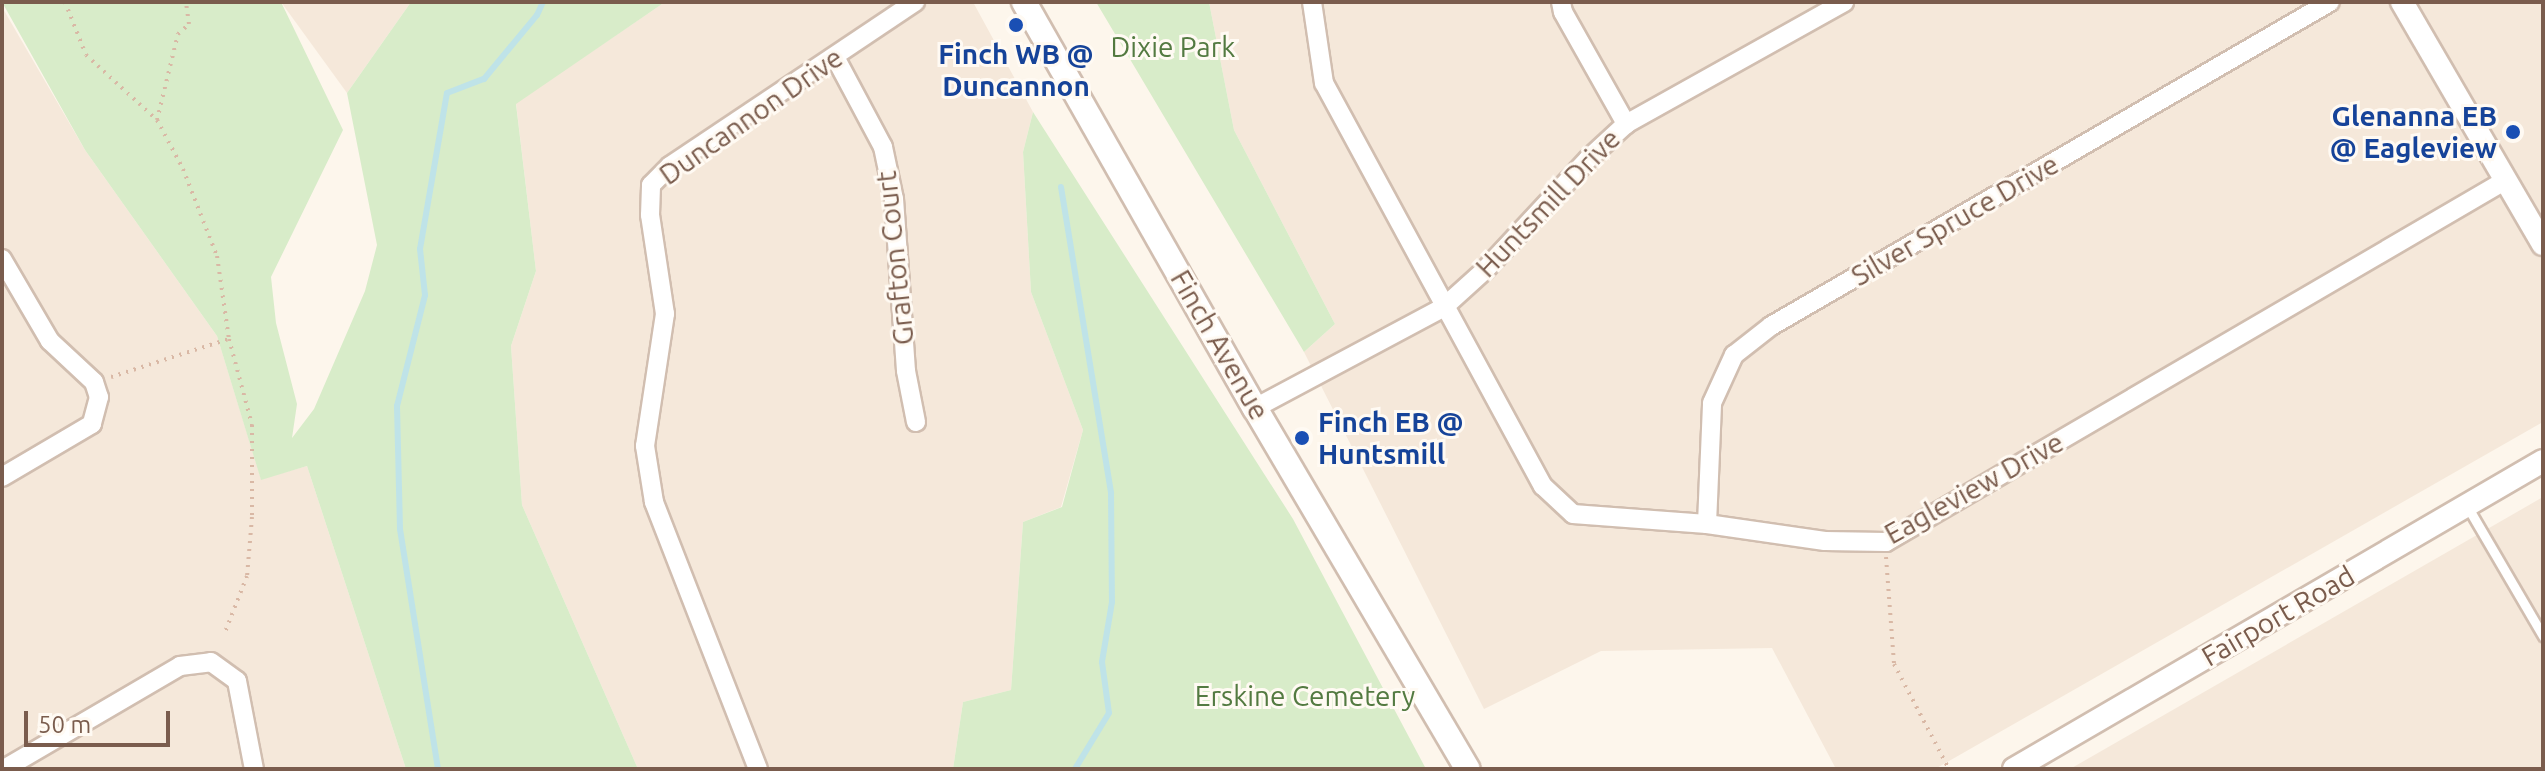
<!DOCTYPE html>
<html>
<head>
<meta charset="utf-8">
<style>
	body { margin:0 }
	#map { position:relative; width:2545px; height:771px; overflow:hidden; background:#fdf6ec; font-family:Ubuntu,sans-serif }
	div>[style] { position:absolute }
	.residential>* { inset:0; background:#f5e8da }
	.green>* { inset:0; background:#d8ecc9 }
	.stream>* { height:6px; margin:-3px; padding:0 3px; transform-origin:3px; border-radius:3px; background:#bfe3e8 }
	.path>* { height:4px; margin-top:-2px; transform-origin:0; background:repeating-linear-gradient(90deg,#d9b8a5 0 2px,transparent 0 8px) }
	.roads { filter:drop-shadow(2px 0 #d1beb0) drop-shadow(-2px 0 #d1beb0) drop-shadow(0 2px #d1beb0) drop-shadow(0 -2px #d1beb0) }
	.service>* { height:9px; margin:-4.5px; padding:0 4.5px; transform-origin:4.5px; border-radius:4.5px; background:#fff }
	.minor>* { height:18px; margin:-9px; padding:0 9px; transform-origin:9px; border-radius:9px; background:#fff }
	.tertiary>* { height:22px; margin:-11px; padding:0 11px; transform-origin:11px; border-radius:11px; background:#fff }
	.secondary>* { height:24px; margin:-12px; padding:0 12px; transform-origin:12px; border-radius:12px; background:#fff }
	.dots>* { width:22px; height:22px; translate:-50% -50%; box-sizing:border-box; border:4px solid #fffaf3; border-radius:50% }
	span { translate:-50% -50%; white-space:nowrap; text-align:center; line-height:1.15; -webkit-text-stroke:6px #fffaf3; paint-order:stroke }
	.park-label { font-size:28px; color:#537a41 }
	.transit-label { font-size:28px; color:#164399; font-weight:700 }
	.right { translate:-100% -50%; text-align:right }
	.left { translate:0 -50%; text-align:left }
	.street-label { font-size:28px; color:#7a5c4d }
	.frame { position:absolute; inset:0; border:4px solid #7a5c4d; pointer-events:none }
	.scale { position:absolute; left:24px; top:711px; width:146px; height:36px; box-sizing:border-box; border:4px solid #7a5c4d; border-top:0; padding-left:10px; font-size:24px; line-height:28px; white-space:nowrap; color:#7a5c4d; -webkit-text-stroke:6px #fffaf3; paint-order:stroke }
</style>
</head>
<body>
<div id="map">
	<div class="residential">
		<i style="clip-path:polygon(281px 2px,411px 2px,347px 93px)"></i>
		<i style="clip-path:polygon(665px 2px,973px 2px,1033px 112px,1023px 152px,1031px 292px,1083px 430px,1061px 507px,1023px 522px,1011px 690px,963px 702px,953px 769px,638px 769px,522px 505px,511px 346px,536px 271px,516px 103px)"></i>
		<i style="clip-path:polygon(1209px 2px,2543px 2px,2543px 422px,1935px 769px,1836px 769px,1772px 648px,1601px 651px,1484px 709px,1304px 352px,1335px 324px,1234px 130px)"></i>
		<i style="clip-path:polygon(2px 7px,85px 150px,217px 336px,261px 479px,307px 466px,406px 769px,2px 769px)"></i>
		<i style="clip-path:polygon(2543px 497px,2543px 769px,2070px 769px)"></i>
	</div>
	<div class="green">
		<i style="clip-path:polygon(2px 2px,281px 2px,343px 130px,271px 277px,276px 323px,297px 404px,292px 438px,314px 409px,365px 291px,377px 245px,347px 93px,411px 2px,665px 2px,516px 104px,536px 271px,511px 346px,522px 505px,638px 769px,406px 769px,307px 466px,261px 480px,217px 336px,85px 150px)"></i>
		<i style="clip-path:polygon(1096px 2px,1209px 2px,1234px 130px,1335px 324px,1304px 352px)"></i>
		<i style="clip-path:polygon(1033px 112px,1293px 519px,1426px 769px,953px 769px,963px 702px,1011px 690px,1023px 522px,1062px 507px,1083px 430px,1031px 292px,1023px 152px)"></i>
	</div>
	<div class="stream">
		<i style="left:1061px;top:187px;width:310px;rotate:80.7deg"></i>
		<i style="left:1111px;top:493px;width:109px;rotate:89.5deg"></i>
		<i style="left:1112px;top:602px;width:61px;rotate:99.5deg"></i>
		<i style="left:1102px;top:662px;width:51px;rotate:82.2deg"></i>
		<i style="left:1109px;top:713px;width:66px;rotate:121.3deg"></i>
		<i style="left:438px;top:769px;width:243px;rotate:-99deg"></i>
		<i style="left:400px;top:529px;width:123px;rotate:-91.4deg"></i>
		<i style="left:397px;top:406px;width:114px;rotate:-75.8deg"></i>
		<i style="left:425px;top:295px;width:46px;rotate:-96.2deg"></i>
		<i style="left:420px;top:249px;width:158px;rotate:-80.2deg"></i>
		<i style="left:447px;top:93px;width:40px;rotate:-21deg"></i>
		<i style="left:484px;top:79px;width:83px;rotate:-50.4deg"></i>
		<i style="left:537px;top:15px;width:14px;rotate:-65deg"></i>
	</div>
	<div class="path">
		<i style="left:65px;top:2px;width:57px;rotate:68.4deg"></i>
		<i style="left:86px;top:55px;width:96px;rotate:42.5deg"></i>
		<i style="left:157px;top:120px;width:55px;rotate:62deg"></i>
		<i style="left:183px;top:169px;width:93px;rotate:68.7deg"></i>
		<i style="left:217px;top:256px;width:84px;rotate:81.8deg"></i>
		<i style="left:229px;top:339px;width:89px;rotate:75deg"></i>
		<i style="left:252px;top:425px;width:92px;rotate:90deg"></i>
		<i style="left:252px;top:517px;width:59px;rotate:94.8deg"></i>
		<i style="left:247px;top:576px;width:60px;rotate:111.4deg"></i>
		<i style="left:157px;top:120px;width:89px;rotate:-76.3deg"></i>
		<i style="left:178px;top:34px;width:15px;rotate:-42deg"></i>
		<i style="left:189px;top:24px;width:22px;rotate:-98deg"></i>
		<i style="left:111px;top:377px;width:124px;rotate:-17.9deg"></i>
		<i style="left:1886px;top:557px;width:107px;rotate:85.7deg"></i>
		<i style="left:1894px;top:664px;width:119px;rotate:62.4deg"></i>
	</div>
	<div class="roads">
		<div class="service">
			<i style="left:2467px;top:506px;width:151px;rotate:59.7deg"></i>
		</div>
		<div class="minor">
			<i style="left:1312px;top:2px;width:82px;rotate:81.6deg"></i>
			<i style="left:1324px;top:83px;width:459px;rotate:61.5deg"></i>
			<i style="left:1543px;top:486px;width:41px;rotate:43deg"></i>
			<i style="left:1573px;top:514px;width:134px;rotate:4.3deg"></i>
			<i style="left:1707px;top:524px;width:119px;rotate:8.2deg"></i>
			<i style="left:1825px;top:541px;width:61px;rotate:0.9deg"></i>
			<i style="left:1886px;top:542px;width:718px;rotate:-30.28deg"></i>
			<i style="left:1561px;top:2px;width:10px;rotate:79deg"></i>
			<i style="left:1563px;top:12px;width:129px;rotate:60.6deg"></i>
			<i style="left:835px;top:57px;width:102px;rotate:61.9deg"></i>
			<i style="left:883px;top:147px;width:53px;rotate:78.1deg"></i>
			<i style="left:894px;top:199px;width:172px;rotate:86deg"></i>
			<i style="left:906px;top:371px;width:52px;rotate:78.9deg"></i>
			<i style="left:2px;top:259px;width:95px;rotate:59.7deg"></i>
			<i style="left:50px;top:341px;width:60px;rotate:43deg"></i>
			<i style="left:94px;top:382px;width:16px;rotate:72deg"></i>
			<i style="left:99px;top:397px;width:28px;rotate:105deg"></i>
			<i style="left:92px;top:424px;width:104px;rotate:149.5deg"></i>
			<i style="left:1255px;top:408px;width:214px;rotate:-28.1deg"></i>
			<i style="left:1444px;top:307px;width:55px;rotate:-42.1deg"></i>
			<i style="left:1485px;top:270px;width:151px;rotate:-47.1deg"></i>
			<i style="left:1588px;top:159px;width:52px;rotate:-42.6deg"></i>
			<i style="left:1626px;top:124px;width:250px;rotate:-29.2deg"></i>
			<i style="left:1707px;top:524px;width:121px;rotate:-87.6deg"></i>
			<i style="left:1712px;top:403px;width:53px;rotate:-65.4deg"></i>
			<i style="left:1734px;top:355px;width:47px;rotate:-38.1deg"></i>
			<i style="left:1771px;top:326px;width:646px;rotate:-30.1deg"></i>
			<i style="left:4px;top:769px;width:204px;rotate:-30.3deg"></i>
			<i style="left:180px;top:666px;width:31px;rotate:-7deg"></i>
			<i style="left:211px;top:662px;width:32px;rotate:36deg"></i>
			<i style="left:237px;top:681px;width:90px;rotate:79.1deg"></i>
			<i style="left:758px;top:769px;width:287px;rotate:-111.3deg"></i>
			<i style="left:654px;top:502px;width:57px;rotate:-99.1deg"></i>
			<i style="left:645px;top:446px;width:134px;rotate:-81.4deg"></i>
			<i style="left:665px;top:314px;width:100px;rotate:-98.6deg"></i>
			<i style="left:650px;top:215px;width:30px;rotate:-88deg"></i>
			<i style="left:651px;top:185px;width:27px;rotate:-45deg"></i>
			<i style="left:670px;top:166px;width:295px;rotate:-33.8deg"></i>
		</div>
		<div class="tertiary">
			<i style="left:2402px;top:2px;width:280px;rotate:59.8deg"></i>
			<i style="left:2014px;top:769px;width:612px;rotate:-30.21deg"></i>
		</div>
		<div class="secondary">
			<i style="left:1024px;top:2px;width:467px;rotate:60.4deg"></i>
			<i style="left:1255px;top:408px;width:419px;rotate:59.5deg"></i>
		</div>
	</div>
	<div class="dots">
		<i style="left:1016px;top:25px;background:#1a4fb4"></i>
		<i style="left:2513px;top:132px;background:#1a4fb4"></i>
		<i style="left:1302px;top:438px;background:#1a4fb4"></i>
	</div>
	<div class="park-label">
		<span style="left:1173px;top:47px">Dixie Park</span>
		<span style="left:1305px;top:696px">Erskine Cemetery</span>
	</div>
	<div class="transit-label">
		<span style="left:1016px;top:70px">Finch WB @<br>Duncannon</span>
		<span class="right" style="left:2497px;top:132px">Glenanna EB<br>@ Eagleview</span>
		<span class="left" style="left:1318px;top:438px">Finch EB @<br>Huntsmill</span>
	</div>
	<div class="street-label">
		<span style="left:751px;top:116px;rotate:-35deg">Duncannon Drive</span>
		<span style="left:1548px;top:203px;rotate:-46deg">Huntsmill Drive</span>
		<span style="left:1955px;top:220px;rotate:-30deg">Silver Spruce Drive</span>
		<span style="left:895px;top:258px;rotate:-96deg">Grafton Court</span>
		<span style="left:1220px;top:345px;rotate:60deg">Finch Avenue</span>
		<span style="left:1974px;top:488px;rotate:-29deg">Eagleview Drive</span>
		<span style="left:2278px;top:616px;rotate:-30deg">Fairport Road</span>
	</div>
	<div class="frame"></div>
	<div class="scale">50 m</div>
</div>
</body>
</html>
